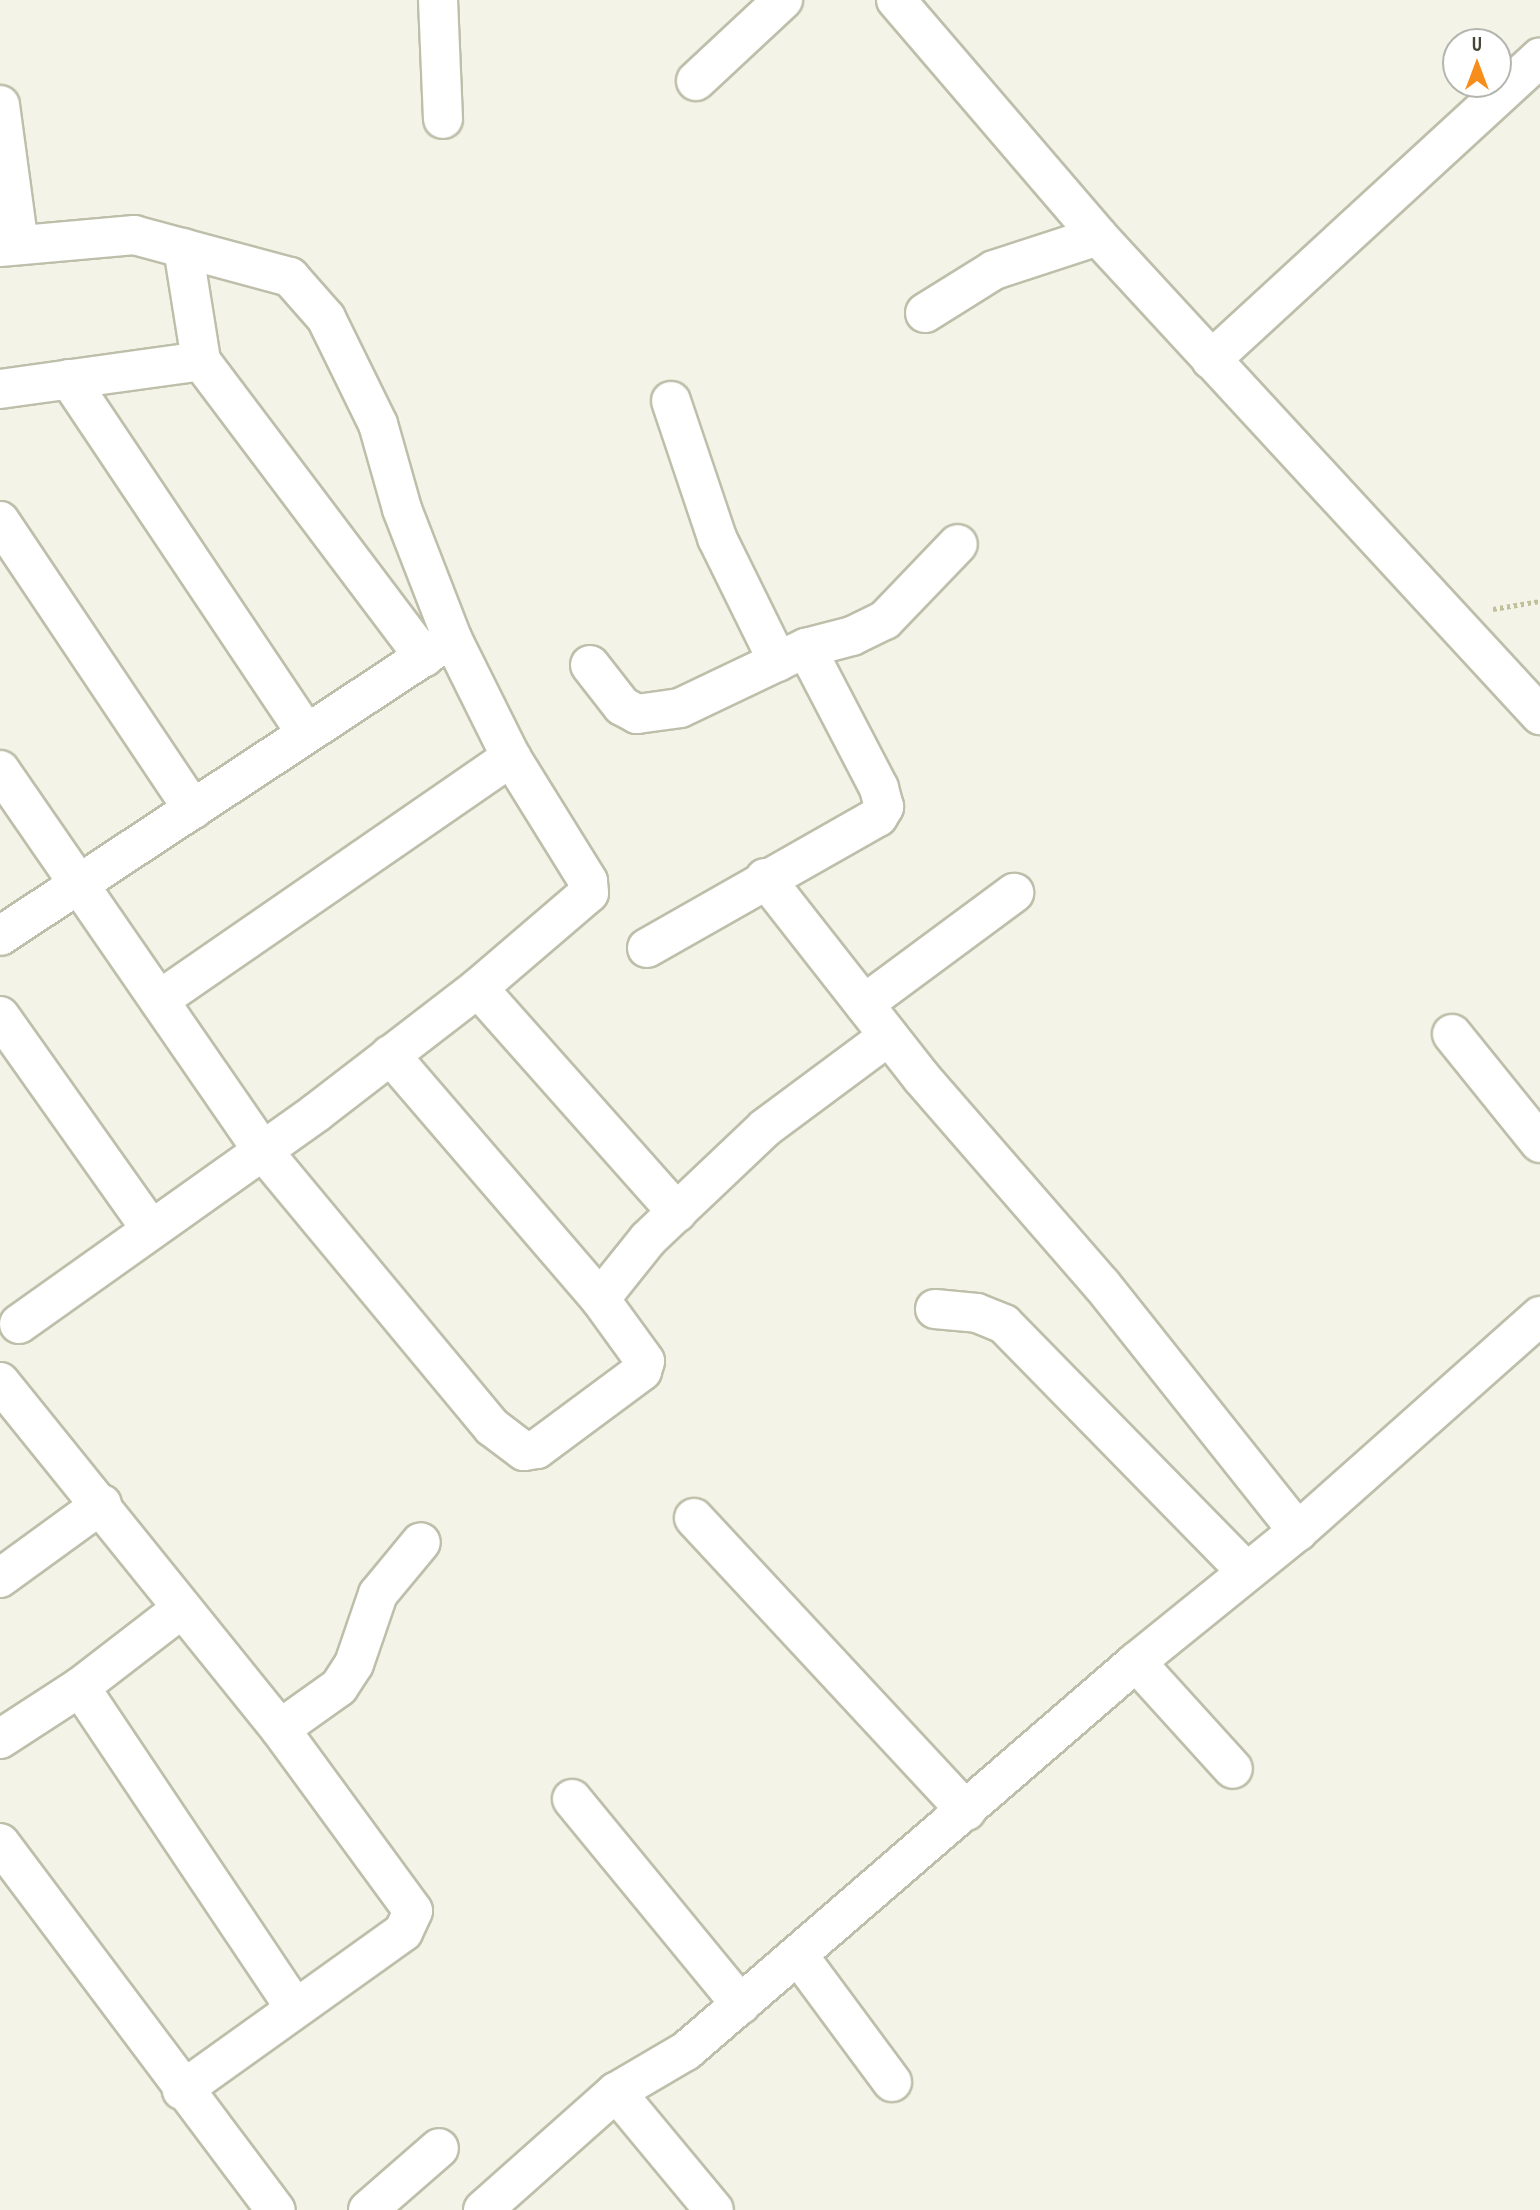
<!DOCTYPE html>
<html>
<head>
<meta charset="utf-8">
<style>
	body { margin:0 }
	#map { position:relative; width:1540px; height:2210px; overflow:hidden; background:#f3f3e7; font-family:"PT Sans Narrow",sans-serif }
	div>[style] { position:absolute }
	.path>* { height:4.5px; margin-top:-2.25px; transform-origin:0; background:repeating-linear-gradient(90deg,#c0c09b 0 3.5px,transparent 0 7px) }
	.roads { filter:drop-shadow(2px 0 #bebfaa) drop-shadow(-2px 0 #bebfaa) drop-shadow(0 2px #bebfaa) drop-shadow(0 -2px #bebfaa) }
	.minor>* { height:38px; margin:-19px; padding:0 19px; transform-origin:19px; border-radius:19px; background:#fff }
	span { translate:-50% -50%; white-space:nowrap; text-align:center; line-height:1.15; -webkit-text-stroke:5px #fff; paint-order:stroke }
	.north { position:absolute; left:1442px; top:28px; width:70px; height:70px; box-sizing:border-box; background:#fff; border:2px solid #b5b5af; border-radius:50%; rotate:0deg; font-size:19px; font-weight:700; line-height:28px; text-align:center; color:#474636 }
	.north::after { content:''; display:block; margin:auto; width:24px; height:32px; background:#f78d1b; clip-path:polygon(50% 0,100% 100%,50% 72%,0 100%) }
</style>
</head>
<body>
<div id="map">
	<div class="path">
		<i style="left:1493px;top:609px;width:48px;rotate:-9.7deg"></i>
	</div>
	<div class="roads">
		<div class="minor">
			<i style="left:438px;top:0;width:119px;rotate:87.6deg"></i>
			<i style="left:896px;top:0;width:311px;rotate:49.4deg"></i>
			<i style="left:1098px;top:236px;width:652px;rotate:47.3deg"></i>
			<i style="left:696px;top:81px;width:119px;rotate:-43deg"></i>
			<i style="left:0;top:105px;width:141px;rotate:82.3deg"></i>
			<i style="left:0;top:247px;width:135px;rotate:-5.1deg"></i>
			<i style="left:134px;top:235px;width:162px;rotate:15.1deg"></i>
			<i style="left:290px;top:277px;width:55px;rotate:48.7deg"></i>
			<i style="left:326px;top:318px;width:118px;rotate:63.9deg"></i>
			<i style="left:378px;top:424px;width:88px;rotate:74.2deg"></i>
			<i style="left:402px;top:509px;width:138px;rotate:68.8deg"></i>
			<i style="left:452px;top:638px;width:541px;rotate:146.6deg"></i>
			<i style="left:183px;top:248px;width:114px;rotate:80.9deg"></i>
			<i style="left:201px;top:361px;width:371px;rotate:53deg"></i>
			<i style="left:925px;top:313px;width:81px;rotate:-31.9deg"></i>
			<i style="left:994px;top:270px;width:109px;rotate:-18.1deg"></i>
			<i style="left:1211px;top:360px;width:447px;rotate:-42.6deg"></i>
			<i style="left:69px;top:379px;width:425px;rotate:56.2deg"></i>
			<i style="left:0;top:389px;width:203px;rotate:-7.9deg"></i>
			<i style="left:671px;top:401px;width:145px;rotate:71.4deg"></i>
			<i style="left:717px;top:538px;width:138px;rotate:63.8deg"></i>
			<i style="left:0;top:521px;width:347px;rotate:56.2deg"></i>
			<i style="left:590px;top:665px;width:52px;rotate:52deg"></i>
			<i style="left:622px;top:706px;width:17px;rotate:28deg"></i>
			<i style="left:637px;top:714px;width:43px;rotate:-7.9deg"></i>
			<i style="left:680px;top:708px;width:140px;rotate:-25.5deg"></i>
			<i style="left:806px;top:648px;width:48px;rotate:-14.6deg"></i>
			<i style="left:852px;top:636px;width:37px;rotate:-26deg"></i>
			<i style="left:885px;top:620px;width:105px;rotate:-46.2deg"></i>
			<i style="left:0;top:770px;width:462px;rotate:55.4deg"></i>
			<i style="left:262px;top:1150px;width:360px;rotate:50.3deg"></i>
			<i style="left:492px;top:1427px;width:40px;rotate:37deg"></i>
			<i style="left:524px;top:1451px;width:13px;rotate:-9deg"></i>
			<i style="left:537px;top:1449px;width:131px;rotate:-36.6deg"></i>
			<i style="left:642px;top:1371px;width:10px;rotate:-73deg"></i>
			<i style="left:645px;top:1361px;width:77px;rotate:-126deg"></i>
			<i style="left:600px;top:1299px;width:322px;rotate:-130.7deg"></i>
			<i style="left:765px;top:878px;width:253px;rotate:51.9deg"></i>
			<i style="left:921px;top:1077px;width:276px;rotate:49deg"></i>
			<i style="left:1102px;top:1285px;width:315px;rotate:51.5deg"></i>
			<i style="left:647px;top:948px;width:266px;rotate:-29.6deg"></i>
			<i style="left:878px;top:817px;width:12px;rotate:-59deg"></i>
			<i style="left:884px;top:807px;width:20px;rotate:-105deg"></i>
			<i style="left:879px;top:788px;width:158px;rotate:-117.5deg"></i>
			<i style="left:478px;top:988px;width:300px;rotate:48.4deg"></i>
			<i style="left:159px;top:1000px;width:428px;rotate:-34.6deg"></i>
			<i style="left:864px;top:1004px;width:187px;rotate:-36.5deg"></i>
			<i style="left:0;top:1016px;width:261px;rotate:54.7deg"></i>
			<i style="left:1452px;top:1034px;width:140px;rotate:51.1deg"></i>
			<i style="left:600px;top:1299px;width:77px;rotate:-51.3deg"></i>
			<i style="left:648px;top:1239px;width:161px;rotate:-43.5deg"></i>
			<i style="left:765px;top:1128px;width:154px;rotate:-36.6deg"></i>
			<i style="left:935px;top:1309px;width:42px;rotate:5.4deg"></i>
			<i style="left:977px;top:1313px;width:29px;rotate:22deg"></i>
			<i style="left:1004px;top:1324px;width:346px;rotate:45.6deg"></i>
			<i style="left:19px;top:1324px;width:366px;rotate:-35.4deg"></i>
			<i style="left:317px;top:1112px;width:203px;rotate:-37.6deg"></i>
			<i style="left:478px;top:988px;width:146px;rotate:-40.6deg"></i>
			<i style="left:589px;top:893px;width:12px;rotate:-95deg"></i>
			<i style="left:588px;top:881px;width:146px;rotate:-121.8deg"></i>
			<i style="left:511px;top:757px;width:133px;rotate:-116.4deg"></i>
			<i style="left:0;top:1382px;width:446px;rotate:51.1deg"></i>
			<i style="left:280px;top:1729px;width:225px;rotate:53.8deg"></i>
			<i style="left:413px;top:1911px;width:23px;rotate:115deg"></i>
			<i style="left:403px;top:1932px;width:272px;rotate:144.4deg"></i>
			<i style="left:694px;top:1518px;width:400px;rotate:47.1deg"></i>
			<i style="left:0;top:1578px;width:126px;rotate:-36deg"></i>
			<i style="left:1136px;top:1662px;width:144px;rotate:47.8deg"></i>
			<i style="left:80px;top:1687px;width:386px;rotate:56.2deg"></i>
			<i style="left:280px;top:1729px;width:72px;rotate:-35.4deg"></i>
			<i style="left:339px;top:1687px;width:27px;rotate:-57deg"></i>
			<i style="left:354px;top:1664px;width:74px;rotate:-71.1deg"></i>
			<i style="left:378px;top:1594px;width:67px;rotate:-50.4deg"></i>
			<i style="left:0;top:1739px;width:95px;rotate:-33deg"></i>
			<i style="left:80px;top:1687px;width:126px;rotate:-37.6deg"></i>
			<i style="left:572px;top:1799px;width:266px;rotate:50.6deg"></i>
			<i style="left:0;top:1843px;width:459px;rotate:53.1deg"></i>
			<i style="left:798px;top:1955px;width:158px;rotate:53.5deg"></i>
			<i style="left:616px;top:2092px;width:153px;rotate:50.3deg"></i>
			<i style="left:368px;top:2210px;width:94px;rotate:-41.1deg"></i>
			<i style="left:483px;top:2210px;width:178px;rotate:-41.6deg"></i>
			<i style="left:616px;top:2092px;width:81px;rotate:-30.4deg"></i>
			<i style="left:686px;top:2051px;width:595px;rotate:-40.84deg"></i>
			<i style="left:1136px;top:1662px;width:208px;rotate:-39deg"></i>
			<i style="left:1298px;top:1531px;width:324px;rotate:-41.6deg"></i>
		</div>
	</div>
	<div class="north">U</div>
</div>
</body>
</html>
